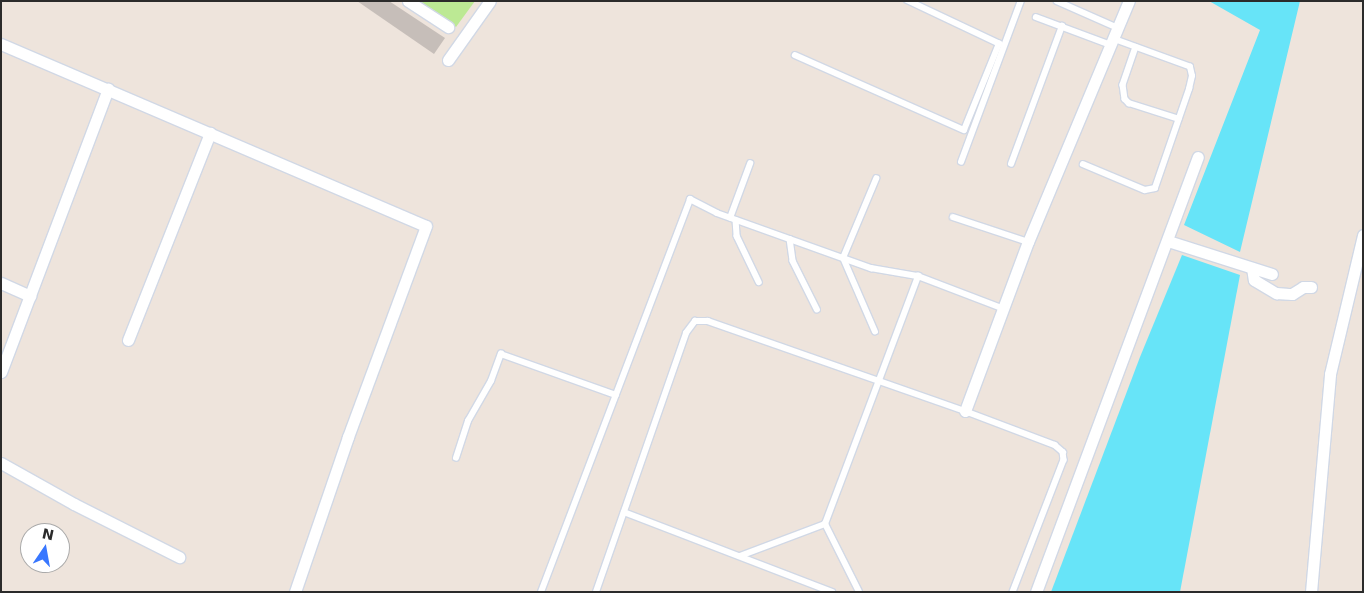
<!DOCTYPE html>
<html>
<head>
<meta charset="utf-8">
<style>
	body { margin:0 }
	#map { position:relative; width:1364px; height:593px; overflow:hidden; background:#eee4dc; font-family:"DejaVu Sans",sans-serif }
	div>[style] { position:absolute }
	.green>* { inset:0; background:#bce994 }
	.water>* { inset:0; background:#67e4f8 }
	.building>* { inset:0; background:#c6beb9 }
	.roads { filter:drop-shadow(1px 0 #d1d8e5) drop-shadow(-1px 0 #d1d8e5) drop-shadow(0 1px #d1d8e5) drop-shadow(0 -1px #d1d8e5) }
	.lane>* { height:5.5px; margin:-2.75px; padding:0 2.75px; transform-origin:2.75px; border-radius:2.75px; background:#fff }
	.street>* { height:11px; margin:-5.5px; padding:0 5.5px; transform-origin:5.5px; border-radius:5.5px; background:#fff }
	span { translate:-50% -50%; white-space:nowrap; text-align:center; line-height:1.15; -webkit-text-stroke:4px #fff; paint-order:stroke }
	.frame { position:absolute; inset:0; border:2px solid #2b2b2b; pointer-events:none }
	.north { position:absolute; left:20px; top:523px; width:50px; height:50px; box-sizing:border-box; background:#fff; border:1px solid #aaa; border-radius:50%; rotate:12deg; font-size:14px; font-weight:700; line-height:20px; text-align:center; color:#2b2b2b }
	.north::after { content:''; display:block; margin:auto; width:18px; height:22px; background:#3877ff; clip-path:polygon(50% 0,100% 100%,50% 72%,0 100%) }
</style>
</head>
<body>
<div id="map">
	<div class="green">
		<i style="clip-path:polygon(418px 1px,475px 1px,456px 27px)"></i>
	</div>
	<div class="water">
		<i style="clip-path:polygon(1209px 1px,1300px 1px,1240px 252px,1184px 225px,1260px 30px)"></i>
		<i style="clip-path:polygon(1182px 255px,1240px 275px,1180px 592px,1051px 592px,1140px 357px)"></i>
	</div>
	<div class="building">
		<i style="clip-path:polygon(357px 1px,389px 1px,445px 38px,434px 54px)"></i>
	</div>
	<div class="roads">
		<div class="lane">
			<i style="left:1057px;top:1px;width:67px;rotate:23.9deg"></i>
			<i style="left:1036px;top:17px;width:80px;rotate:20.5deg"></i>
			<i style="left:1136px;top:47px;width:40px;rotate:108.9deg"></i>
			<i style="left:1123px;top:85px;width:14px;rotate:82deg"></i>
			<i style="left:1125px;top:99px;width:6px;rotate:45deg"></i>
			<i style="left:1129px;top:103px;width:52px;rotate:17.7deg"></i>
			<i style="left:795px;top:55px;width:185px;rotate:23.9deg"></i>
			<i style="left:964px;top:130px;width:93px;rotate:-67.9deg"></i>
			<i style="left:999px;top:44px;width:101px;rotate:-154.7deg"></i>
			<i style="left:961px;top:162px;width:172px;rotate:-69.6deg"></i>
			<i style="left:1011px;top:164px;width:147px;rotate:-69.7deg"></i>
			<i style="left:1083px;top:164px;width:67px;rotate:22.8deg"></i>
			<i style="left:1145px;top:190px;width:10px;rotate:-11deg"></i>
			<i style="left:1155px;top:188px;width:105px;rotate:-71deg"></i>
			<i style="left:1189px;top:89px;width:13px;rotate:-77deg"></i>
			<i style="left:1192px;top:76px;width:9px;rotate:-103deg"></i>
			<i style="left:1190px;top:67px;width:82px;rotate:-160deg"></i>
			<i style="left:953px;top:217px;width:79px;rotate:18.4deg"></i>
			<i style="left:730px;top:218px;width:58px;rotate:-69.7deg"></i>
			<i style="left:736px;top:220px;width:16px;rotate:86deg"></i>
			<i style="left:737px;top:236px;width:51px;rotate:64.4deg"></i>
			<i style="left:790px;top:239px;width:22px;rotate:82deg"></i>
			<i style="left:793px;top:261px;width:54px;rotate:63.4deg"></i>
			<i style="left:875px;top:332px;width:81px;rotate:-113.4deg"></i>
			<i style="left:843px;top:258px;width:86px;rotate:-67.3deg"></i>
			<i style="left:456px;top:458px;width:39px;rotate:-72deg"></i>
			<i style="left:468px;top:421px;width:46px;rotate:-60.1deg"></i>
			<i style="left:491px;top:381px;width:29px;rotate:-70deg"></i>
			<i style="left:501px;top:354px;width:122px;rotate:19.6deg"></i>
			<i style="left:624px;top:512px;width:223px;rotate:21deg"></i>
			<i style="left:740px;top:556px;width:91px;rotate:-20.6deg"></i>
			<i style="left:541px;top:592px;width:420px;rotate:-69.2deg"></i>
			<i style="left:690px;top:199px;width:30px;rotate:27deg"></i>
			<i style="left:717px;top:213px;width:164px;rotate:19.7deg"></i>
			<i style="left:871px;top:268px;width:48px;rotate:9.7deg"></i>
			<i style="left:918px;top:276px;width:90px;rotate:20.9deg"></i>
			<i style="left:596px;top:592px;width:274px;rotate:-70.8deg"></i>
			<i style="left:686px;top:333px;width:15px;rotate:-53deg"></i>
			<i style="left:695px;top:321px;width:13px"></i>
			<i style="left:708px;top:321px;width:272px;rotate:19.3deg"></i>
			<i style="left:965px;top:411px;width:96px;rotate:20.7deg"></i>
			<i style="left:1055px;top:445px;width:11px;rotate:41deg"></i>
			<i style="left:1063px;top:452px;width:8px;rotate:83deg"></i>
			<i style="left:1064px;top:460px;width:142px;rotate:111.1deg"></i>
			<i style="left:859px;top:592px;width:76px;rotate:-116.6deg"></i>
			<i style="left:825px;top:524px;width:265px;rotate:-69.4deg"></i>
		</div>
		<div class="street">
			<i style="left:408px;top:1px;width:48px;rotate:33deg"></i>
			<i style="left:1px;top:44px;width:462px;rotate:23.2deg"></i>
			<i style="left:426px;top:226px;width:225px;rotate:110.3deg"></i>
			<i style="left:348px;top:437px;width:164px;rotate:108.9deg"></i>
			<i style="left:448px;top:60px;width:72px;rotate:-54.6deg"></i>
			<i style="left:1168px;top:241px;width:109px;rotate:17.6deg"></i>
			<i style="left:1252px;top:268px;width:12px;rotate:81deg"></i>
			<i style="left:1254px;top:280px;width:26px;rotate:31deg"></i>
			<i style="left:1276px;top:293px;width:16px;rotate:4deg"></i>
			<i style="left:1292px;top:294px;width:13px;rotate:-32deg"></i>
			<i style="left:1303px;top:287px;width:8px"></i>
			<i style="left:1px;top:283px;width:32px;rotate:24deg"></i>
			<i style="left:128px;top:340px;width:223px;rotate:-68.4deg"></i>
			<i style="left:1px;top:372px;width:303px;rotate:-69.3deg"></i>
			<i style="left:965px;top:411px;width:180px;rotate:-69.6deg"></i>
			<i style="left:1028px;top:242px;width:261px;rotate:-67.3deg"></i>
			<i style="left:1px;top:463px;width:84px;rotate:29.3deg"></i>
			<i style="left:74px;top:504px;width:118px;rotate:26.8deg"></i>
			<i style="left:1036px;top:592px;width:464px;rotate:-69.6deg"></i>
			<i style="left:1311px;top:592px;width:219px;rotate:-85deg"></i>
			<i style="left:1330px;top:374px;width:143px;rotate:-76.6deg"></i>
		</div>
	</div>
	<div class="frame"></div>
	<div class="north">N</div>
</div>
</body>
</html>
